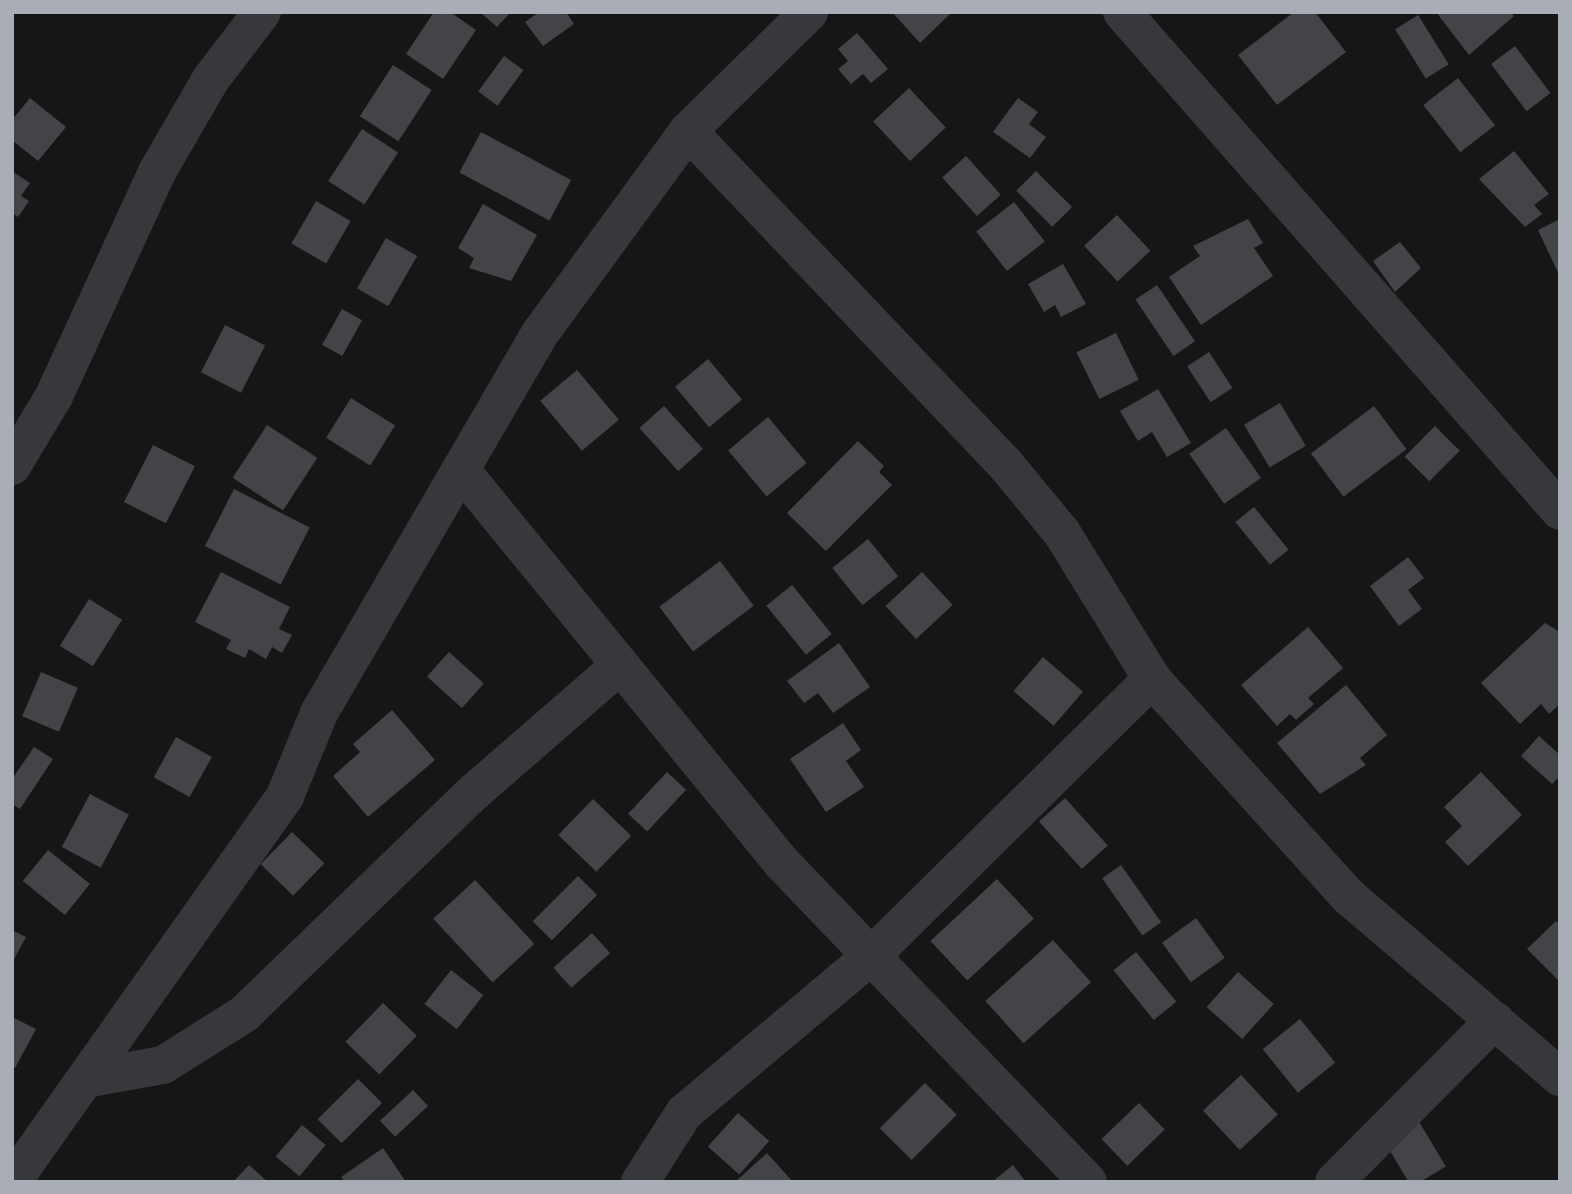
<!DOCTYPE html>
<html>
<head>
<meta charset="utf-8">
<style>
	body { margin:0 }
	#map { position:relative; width:1572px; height:1194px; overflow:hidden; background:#161617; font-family:"Noto Sans",sans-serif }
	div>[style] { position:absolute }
	.building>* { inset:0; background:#434447; transform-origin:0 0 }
	.minor>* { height:38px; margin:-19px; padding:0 19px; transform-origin:19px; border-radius:19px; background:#37383c }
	span { translate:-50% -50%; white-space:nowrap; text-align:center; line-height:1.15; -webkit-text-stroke:6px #111112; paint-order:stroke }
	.frame { position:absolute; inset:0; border:14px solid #a9aeb6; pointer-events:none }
</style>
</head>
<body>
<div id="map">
	<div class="building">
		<i style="clip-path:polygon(434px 12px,450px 12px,476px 30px,443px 79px,406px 54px)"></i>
		<i style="clip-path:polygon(480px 12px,511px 12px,497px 27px)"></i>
		<i style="clip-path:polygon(539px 12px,566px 12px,574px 24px,543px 46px,525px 22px)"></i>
		<i style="clip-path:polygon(892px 12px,952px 12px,920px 43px)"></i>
		<i style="clip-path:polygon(1294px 12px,1315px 12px,1346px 52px,1277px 105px,1238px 55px)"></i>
		<i style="clip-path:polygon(1436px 12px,1510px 12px,1514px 16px,1469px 55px)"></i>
		<i style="left:1418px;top:15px;width:58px;height:27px;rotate:58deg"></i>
		<i style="clip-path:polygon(857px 33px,888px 69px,871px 83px,863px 74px,851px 84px,838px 69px,848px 61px,838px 49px)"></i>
		<i style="left:1515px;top:46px;width:59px;height:30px;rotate:53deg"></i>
		<i style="left:504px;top:56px;width:24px;height:44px;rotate:36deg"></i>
		<i style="left:393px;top:65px;width:46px;height:61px;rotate:33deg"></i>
		<i style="left:1458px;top:78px;width:60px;height:44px;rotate:52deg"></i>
		<i style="left:909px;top:88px;width:54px;height:49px;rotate:47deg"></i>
		<i style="clip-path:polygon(30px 98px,66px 127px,38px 161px,12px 140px,12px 120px)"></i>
		<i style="clip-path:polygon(1018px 98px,1038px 112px,1029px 124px,1046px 137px,1030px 158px,993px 132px)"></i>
		<i style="left:362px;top:129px;width:43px;height:62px;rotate:33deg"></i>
		<i style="left:481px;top:132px;width:102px;height:46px;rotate:28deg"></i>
		<i style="clip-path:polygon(1514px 151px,1549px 194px,1534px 205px,1542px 214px,1525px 227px,1479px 179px)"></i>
		<i style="left:966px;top:156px;width:52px;height:32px;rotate:48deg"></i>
		<i style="clip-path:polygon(12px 171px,30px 183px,21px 196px,29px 201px,18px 217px,12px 213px)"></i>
		<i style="left:1036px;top:171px;width:51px;height:28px;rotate:45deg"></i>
		<i style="left:316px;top:201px;width:40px;height:49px;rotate:30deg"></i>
		<i style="left:1014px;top:202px;width:50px;height:48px;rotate:52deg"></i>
		<i style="clip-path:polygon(483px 204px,537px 235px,511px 281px,469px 268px,474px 258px,458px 248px)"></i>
		<i style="left:1117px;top:215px;width:49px;height:45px;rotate:47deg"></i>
		<i style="clip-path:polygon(1248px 219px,1263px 243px,1254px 248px,1273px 276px,1201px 325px,1169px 277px,1200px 256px,1193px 246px)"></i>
		<i style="clip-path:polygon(1560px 219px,1560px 277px,1538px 230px)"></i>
		<i style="left:386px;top:238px;width:36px;height:58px;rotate:30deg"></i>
		<i style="clip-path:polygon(1400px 242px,1421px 268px,1395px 292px,1373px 261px)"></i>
		<i style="clip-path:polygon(1063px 264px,1086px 304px,1061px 317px,1055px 305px,1044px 312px,1028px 284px)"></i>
		<i style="left:1157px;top:285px;width:68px;height:26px;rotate:56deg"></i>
		<i style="left:342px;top:309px;width:23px;height:41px;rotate:29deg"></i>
		<i style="left:225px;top:325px;width:45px;height:53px;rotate:27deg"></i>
		<i style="left:1116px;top:333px;width:52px;height:44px;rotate:64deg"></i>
		<i style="left:1209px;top:352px;width:43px;height:26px;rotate:57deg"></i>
		<i style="left:708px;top:359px;width:53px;height:43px;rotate:50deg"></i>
		<i style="left:577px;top:370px;width:65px;height:48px;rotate:50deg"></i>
		<i style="clip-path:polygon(1158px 389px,1191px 443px,1167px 457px,1152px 432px,1138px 441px,1120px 411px)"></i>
		<i style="left:351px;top:398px;width:52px;height:47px;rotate:32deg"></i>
		<i style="left:1280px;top:403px;width:50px;height:42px;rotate:59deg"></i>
		<i style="left:664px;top:406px;width:58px;height:33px;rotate:48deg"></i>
		<i style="left:1374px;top:406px;width:54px;height:79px;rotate:53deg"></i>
		<i style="left:768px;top:417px;width:60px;height:52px;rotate:50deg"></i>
		<i style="left:267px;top:425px;width:60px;height:63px;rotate:33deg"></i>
		<i style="left:1435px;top:426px;width:35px;height:43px;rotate:45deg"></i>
		<i style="left:1226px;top:428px;width:61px;height:45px;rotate:55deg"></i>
		<i style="clip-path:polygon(858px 441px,884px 466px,879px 472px,892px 485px,826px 551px,787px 513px)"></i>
		<i style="left:153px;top:445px;width:47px;height:64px;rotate:27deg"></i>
		<i style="left:234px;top:489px;width:85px;height:64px;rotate:27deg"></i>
		<i style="left:1254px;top:507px;width:55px;height:24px;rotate:51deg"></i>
		<i style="left:868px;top:539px;width:48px;height:46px;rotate:51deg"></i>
		<i style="clip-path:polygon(1408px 557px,1424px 578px,1408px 590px,1422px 609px,1399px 626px,1370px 586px)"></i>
		<i style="left:720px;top:561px;width:56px;height:76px;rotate:53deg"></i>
		<i style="clip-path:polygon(221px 572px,290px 607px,279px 629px,292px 635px,282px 653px,272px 647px,266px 659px,249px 649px,245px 658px,226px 649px,231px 640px,195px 622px)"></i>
		<i style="left:922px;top:572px;width:45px;height:50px;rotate:47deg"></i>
		<i style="left:792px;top:585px;width:63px;height:33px;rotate:51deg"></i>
		<i style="left:89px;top:599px;width:39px;height:55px;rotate:32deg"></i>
		<i style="clip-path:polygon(1545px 623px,1560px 632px,1560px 704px,1549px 714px,1541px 704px,1520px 724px,1481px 683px)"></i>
		<i style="clip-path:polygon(1308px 627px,1343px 668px,1308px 698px,1314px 704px,1296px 720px,1290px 714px,1277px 726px,1241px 685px)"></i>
		<i style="clip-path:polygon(839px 643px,870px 687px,833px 713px,818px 693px,804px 703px,787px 681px)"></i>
		<i style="left:449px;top:652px;width:47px;height:33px;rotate:42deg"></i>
		<i style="left:1043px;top:657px;width:53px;height:45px;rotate:41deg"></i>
		<i style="left:41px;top:672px;width:40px;height:48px;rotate:23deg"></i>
		<i style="clip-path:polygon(1346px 685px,1387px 735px,1360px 758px,1366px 765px,1320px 794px,1277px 743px)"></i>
		<i style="clip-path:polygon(392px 710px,435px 760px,368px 817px,333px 776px,360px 752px,353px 744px)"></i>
		<i style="clip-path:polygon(843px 723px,861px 750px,846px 761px,864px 787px,826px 812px,790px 759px)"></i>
		<i style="clip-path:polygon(1539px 736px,1560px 755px,1560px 776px,1552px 784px,1521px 756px)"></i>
		<i style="left:176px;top:737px;width:41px;height:46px;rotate:29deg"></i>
		<i style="clip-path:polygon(34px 747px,53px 759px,20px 809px,12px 804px,12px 779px)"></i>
		<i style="left:667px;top:772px;width:26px;height:57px;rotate:43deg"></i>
		<i style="clip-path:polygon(1481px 772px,1522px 815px,1468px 866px,1445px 842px,1462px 826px,1444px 807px)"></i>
		<i style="left:90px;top:794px;width:44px;height:60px;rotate:28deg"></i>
		<i style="left:1065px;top:798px;width:64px;height:35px;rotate:48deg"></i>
		<i style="left:593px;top:799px;width:53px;height:50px;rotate:44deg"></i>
		<i style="left:292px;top:832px;width:45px;height:45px;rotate:44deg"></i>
		<i style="left:48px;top:850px;width:54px;height:40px;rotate:39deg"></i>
		<i style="left:1121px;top:865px;width:70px;height:23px;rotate:55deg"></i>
		<i style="left:578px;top:876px;width:27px;height:64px;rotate:45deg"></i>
		<i style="left:997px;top:879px;width:54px;height:91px;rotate:47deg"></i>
		<i style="left:475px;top:880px;width:87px;height:57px;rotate:47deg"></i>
		<i style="left:1196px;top:918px;width:49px;height:42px;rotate:54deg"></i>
		<i style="clip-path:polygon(1556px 921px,1560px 924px,1560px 982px,1527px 949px)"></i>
		<i style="clip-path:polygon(12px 930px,26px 937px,12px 963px)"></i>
		<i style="left:592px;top:933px;width:27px;height:52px;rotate:48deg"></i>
		<i style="left:1053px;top:940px;width:57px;height:91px;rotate:48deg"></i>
		<i style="left:1136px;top:952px;width:64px;height:29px;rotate:51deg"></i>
		<i style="left:451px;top:970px;width:41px;height:43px;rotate:38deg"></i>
		<i style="left:1238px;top:972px;width:48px;height:47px;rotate:42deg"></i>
		<i style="left:383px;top:1003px;width:47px;height:54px;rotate:44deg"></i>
		<i style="clip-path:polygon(12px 1017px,36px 1029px,15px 1068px,12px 1067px)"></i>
		<i style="left:1300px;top:1019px;width:56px;height:48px;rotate:51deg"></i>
		<i style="left:1241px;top:1075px;width:54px;height:52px;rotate:47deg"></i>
		<i style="left:358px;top:1079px;width:34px;height:57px;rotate:45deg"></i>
		<i style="left:925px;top:1083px;width:45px;height:64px;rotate:45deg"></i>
		<i style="left:413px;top:1090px;width:22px;height:45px;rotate:47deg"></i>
		<i style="left:1139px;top:1103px;width:37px;height:52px;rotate:46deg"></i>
		<i style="left:738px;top:1113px;width:42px;height:45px;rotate:42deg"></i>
		<i style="left:1415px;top:1115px;width:60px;height:40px;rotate:59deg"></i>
		<i style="left:302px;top:1125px;width:31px;height:41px;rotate:40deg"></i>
		<i style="clip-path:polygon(383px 1148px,406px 1182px,345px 1182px,341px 1177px)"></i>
		<i style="clip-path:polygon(767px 1153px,793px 1182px,735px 1182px)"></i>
		<i style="clip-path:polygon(249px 1165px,268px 1182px,233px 1182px)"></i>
		<i style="clip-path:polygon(1013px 1165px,1026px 1182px,992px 1182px)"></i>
	</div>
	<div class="minor">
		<i style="left:1122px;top:12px;width:664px;rotate:48.72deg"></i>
		<i style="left:688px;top:131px;width:461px;rotate:46.4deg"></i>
		<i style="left:1006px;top:465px;width:88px;rotate:50.5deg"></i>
		<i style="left:1062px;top:533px;width:172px;rotate:58.3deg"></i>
		<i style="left:1152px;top:679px;width:292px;rotate:47.9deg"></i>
		<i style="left:1348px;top:896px;width:279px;rotate:40.5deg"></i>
		<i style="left:12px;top:466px;width:82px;rotate:-59deg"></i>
		<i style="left:54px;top:396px;width:247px;rotate:-65.3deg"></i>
		<i style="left:157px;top:172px;width:108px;rotate:-59.9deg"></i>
		<i style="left:211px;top:79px;width:84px;rotate:-52.7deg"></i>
		<i style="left:461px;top:470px;width:507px;rotate:50.76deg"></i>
		<i style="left:782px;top:863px;width:442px;rotate:46.2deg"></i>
		<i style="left:90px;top:1078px;width:74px;rotate:-10.1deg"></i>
		<i style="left:163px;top:1065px;width:96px;rotate:-32.2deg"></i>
		<i style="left:244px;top:1014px;width:318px;rotate:-44deg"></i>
		<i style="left:473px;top:793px;width:194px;rotate:-41deg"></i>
		<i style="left:12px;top:1182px;width:473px;rotate:-54.7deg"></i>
		<i style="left:285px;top:796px;width:90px;rotate:-67.7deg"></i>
		<i style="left:319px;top:713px;width:441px;rotate:-59.8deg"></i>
		<i style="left:541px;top:332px;width:249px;rotate:-53.8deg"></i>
		<i style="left:688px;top:131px;width:170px;rotate:-44.5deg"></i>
		<i style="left:640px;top:1182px;width:82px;rotate:-57.5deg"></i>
		<i style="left:684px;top:1113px;width:244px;rotate:-40deg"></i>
		<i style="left:871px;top:956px;width:395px;rotate:-44.6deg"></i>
		<i style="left:1334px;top:1182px;width:228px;rotate:-45.2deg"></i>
	</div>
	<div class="frame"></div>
</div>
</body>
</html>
